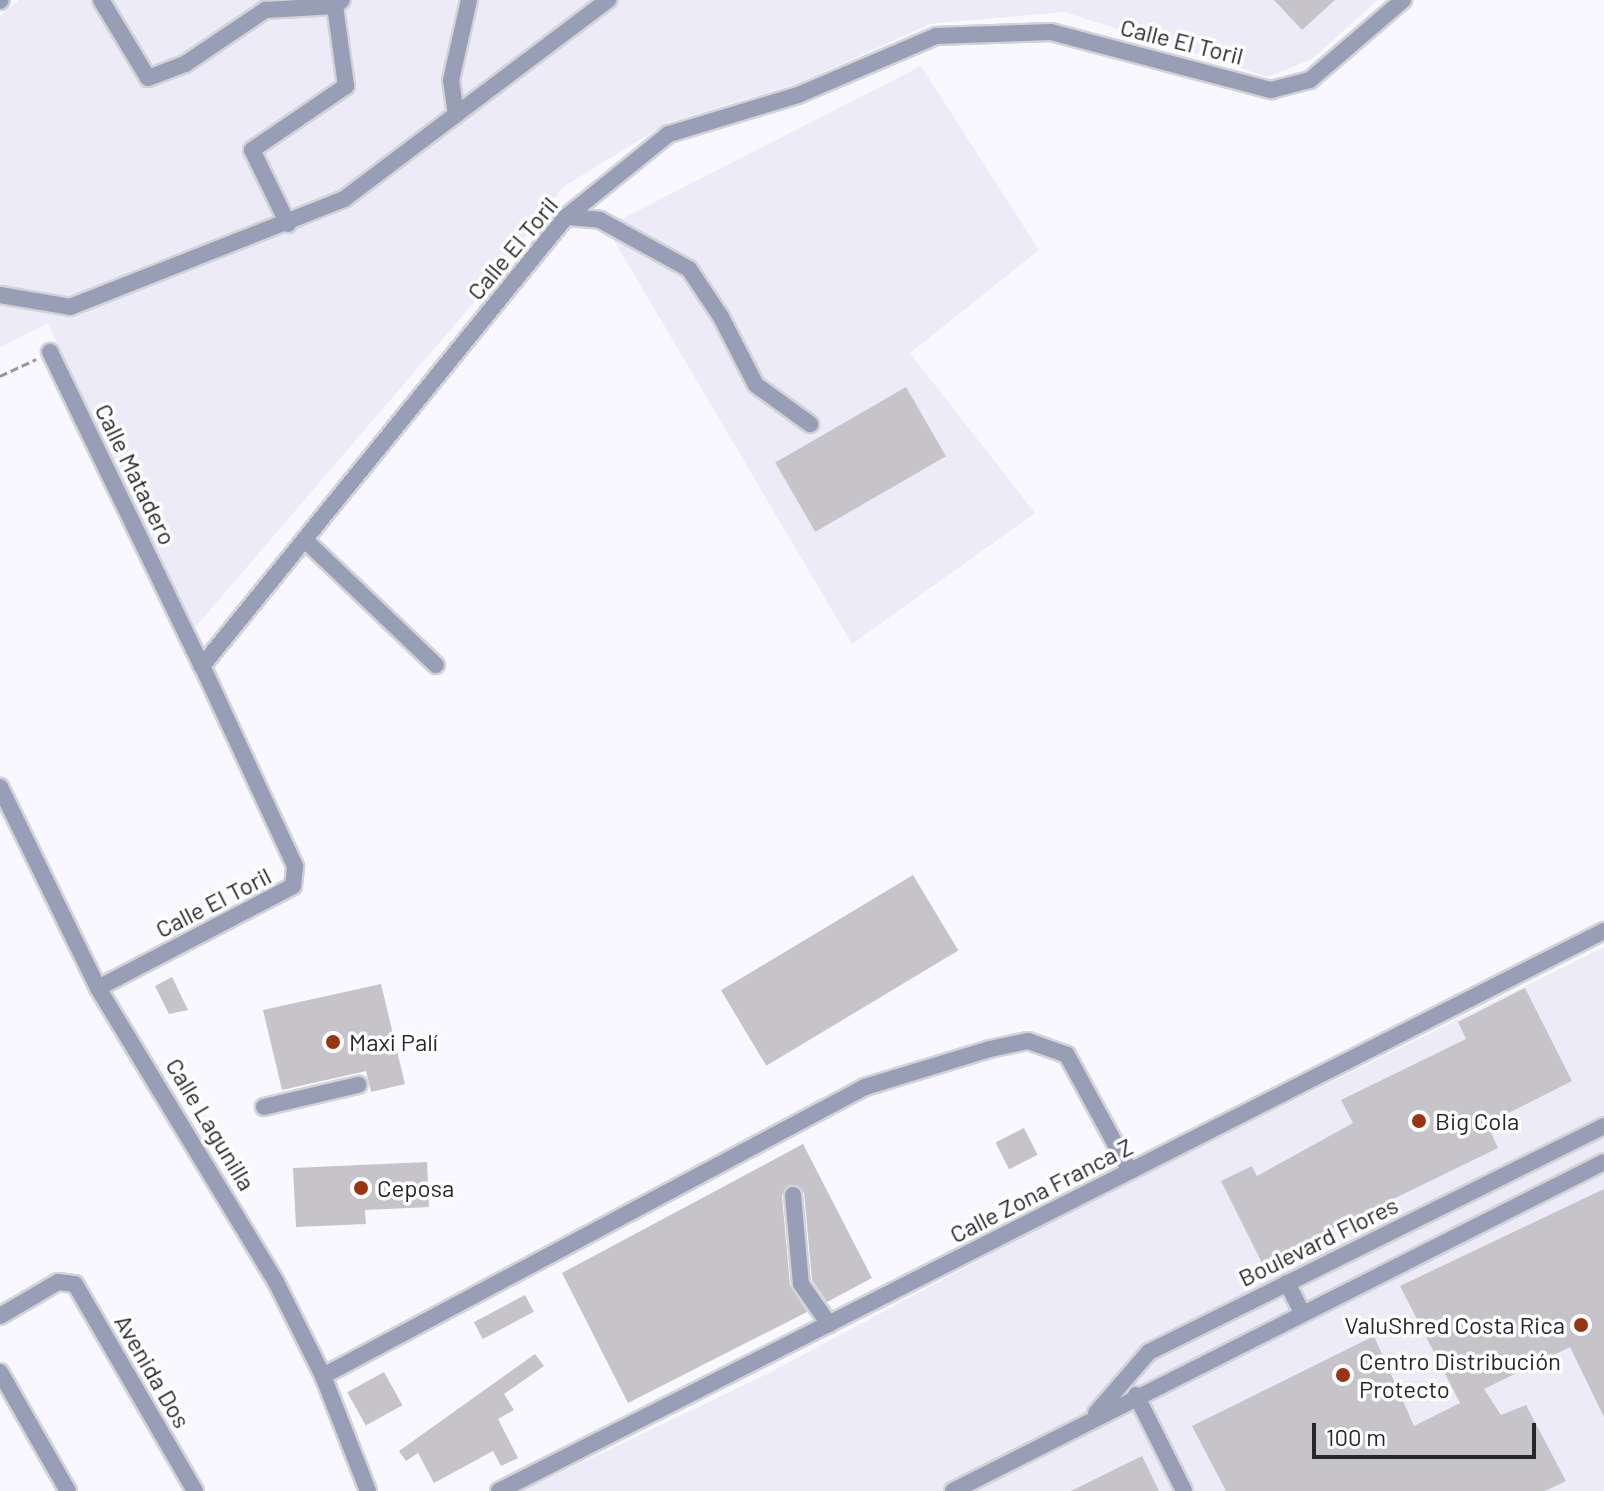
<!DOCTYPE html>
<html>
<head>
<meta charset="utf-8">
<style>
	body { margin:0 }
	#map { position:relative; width:1604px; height:1491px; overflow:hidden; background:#f9f8fe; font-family:Barlow,sans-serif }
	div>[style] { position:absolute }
	.built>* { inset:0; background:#eeebf9 }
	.building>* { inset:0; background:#c7c4c9; transform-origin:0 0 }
	.path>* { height:3px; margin-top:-1.5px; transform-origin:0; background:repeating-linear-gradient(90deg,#98989c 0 8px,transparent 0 12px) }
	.roads { filter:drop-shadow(2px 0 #d3d2d8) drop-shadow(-2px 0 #d3d2d8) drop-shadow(0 2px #d3d2d8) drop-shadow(0 -2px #d3d2d8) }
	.minor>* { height:16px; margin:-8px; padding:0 8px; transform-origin:8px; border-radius:8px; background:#989eb5 }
	.dots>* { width:22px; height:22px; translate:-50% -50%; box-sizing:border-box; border:4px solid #fff; border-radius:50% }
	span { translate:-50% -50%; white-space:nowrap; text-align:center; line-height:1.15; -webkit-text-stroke:7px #fff; paint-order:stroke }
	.street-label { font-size:24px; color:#272729 }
	.poi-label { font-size:24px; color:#272729 }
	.left { translate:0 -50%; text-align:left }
	.right { translate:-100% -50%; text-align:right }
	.scale { position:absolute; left:1312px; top:1423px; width:224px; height:36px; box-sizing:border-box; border:4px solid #272729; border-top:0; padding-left:10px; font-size:24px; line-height:28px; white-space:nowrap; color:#272729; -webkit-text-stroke:6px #fff; paint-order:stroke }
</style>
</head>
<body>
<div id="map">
	<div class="built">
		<i style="clip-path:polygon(19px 0,1378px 0,1312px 59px,1268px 77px,1064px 12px,930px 24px,799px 83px,667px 123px,563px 187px,483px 292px,192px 631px,48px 323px,0 347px,0 16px)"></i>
		<i style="clip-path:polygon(921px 66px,1039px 250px,910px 353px,1035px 513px,852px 644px,606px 227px)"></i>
		<i style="clip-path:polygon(1604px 947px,1604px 1491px,522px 1491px,769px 1373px,1071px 1211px)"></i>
	</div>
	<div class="building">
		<i style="clip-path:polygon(1274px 0,1335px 0,1302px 30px)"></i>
		<i style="left:906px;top:387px;width:80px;height:151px;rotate:60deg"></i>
		<i style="left:913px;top:875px;width:88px;height:224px;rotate:59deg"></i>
		<i style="clip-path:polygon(172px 977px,188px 1010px,169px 1014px,155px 986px)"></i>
		<i style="clip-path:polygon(381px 984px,405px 1084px,371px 1092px,366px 1071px,282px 1090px,263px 1010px)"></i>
		<i style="clip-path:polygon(1525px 988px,1572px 1081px,1487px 1124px,1498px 1148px,1262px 1263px,1221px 1181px,1252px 1166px,1257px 1176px,1353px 1123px,1341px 1100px,1466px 1039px,1458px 1022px)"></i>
		<i style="left:1024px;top:1128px;width:30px;height:32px;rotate:63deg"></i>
		<i style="clip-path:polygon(803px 1144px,872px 1278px,827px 1302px,812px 1280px,804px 1193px,797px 1185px,787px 1186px,782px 1196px,790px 1285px,807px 1312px,628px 1403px,562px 1273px)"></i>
		<i style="clip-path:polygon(427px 1162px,429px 1207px,365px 1210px,366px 1224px,296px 1227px,293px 1168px)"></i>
		<i style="clip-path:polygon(1604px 1189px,1604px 1417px,1570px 1347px,1484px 1389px,1501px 1415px,1526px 1405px,1566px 1481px,1545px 1491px,1226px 1491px,1192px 1426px,1374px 1336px,1414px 1426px,1460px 1403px,1400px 1286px)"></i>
		<i style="left:525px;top:1295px;width:19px;height:58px;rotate:62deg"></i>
		<i style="clip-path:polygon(535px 1354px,544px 1366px,504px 1394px,514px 1410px,498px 1419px,518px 1458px,501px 1466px,493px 1451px,434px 1483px,418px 1453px,406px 1461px,399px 1451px)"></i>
		<i style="left:384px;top:1372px;width:38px;height:42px;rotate:61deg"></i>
		<i style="clip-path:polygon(1142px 1456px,1159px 1491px,1071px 1491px)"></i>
	</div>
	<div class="path">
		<i style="left:0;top:376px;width:40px;rotate:-25deg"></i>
	</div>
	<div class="roads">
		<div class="minor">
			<i style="left:101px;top:0;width:91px;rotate:58.9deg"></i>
			<i style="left:148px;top:78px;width:40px;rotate:-21deg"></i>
			<i style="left:185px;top:64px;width:97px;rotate:-34deg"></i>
			<i style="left:265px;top:10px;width:70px;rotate:-3.3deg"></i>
			<i style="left:335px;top:6px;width:9px;rotate:-41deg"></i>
			<i style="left:0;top:1px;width:1px;rotate:-45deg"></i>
			<i style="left:456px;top:115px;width:35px;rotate:-98deg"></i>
			<i style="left:451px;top:80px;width:82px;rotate:-77.3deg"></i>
			<i style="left:568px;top:217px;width:32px;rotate:5deg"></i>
			<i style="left:600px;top:220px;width:102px;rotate:28.8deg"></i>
			<i style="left:689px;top:269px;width:58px;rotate:56.3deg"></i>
			<i style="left:721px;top:317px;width:76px;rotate:62.8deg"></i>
			<i style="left:756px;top:385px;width:67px;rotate:35.8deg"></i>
			<i style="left:288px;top:224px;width:82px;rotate:-115.9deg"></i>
			<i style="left:252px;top:150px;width:114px;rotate:-34.2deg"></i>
			<i style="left:346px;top:86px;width:81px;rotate:-97.8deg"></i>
			<i style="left:0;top:295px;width:71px;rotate:9.7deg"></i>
			<i style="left:70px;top:307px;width:295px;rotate:-21.5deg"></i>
			<i style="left:344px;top:199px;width:331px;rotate:-37deg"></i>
			<i style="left:50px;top:352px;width:349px;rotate:64.2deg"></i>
			<i style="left:305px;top:540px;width:181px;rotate:43.7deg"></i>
			<i style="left:0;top:787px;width:224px;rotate:64deg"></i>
			<i style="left:98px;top:988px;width:344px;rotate:58.8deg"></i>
			<i style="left:276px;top:1282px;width:105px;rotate:63.4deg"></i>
			<i style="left:323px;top:1376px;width:123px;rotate:68.6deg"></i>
			<i style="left:98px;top:988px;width:220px;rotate:-27.6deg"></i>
			<i style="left:293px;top:886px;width:20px;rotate:-84deg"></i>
			<i style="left:295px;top:866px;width:221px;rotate:-114.9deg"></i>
			<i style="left:202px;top:666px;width:578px;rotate:-50.97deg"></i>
			<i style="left:566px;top:217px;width:132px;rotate:-38.9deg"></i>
			<i style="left:669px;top:134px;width:135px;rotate:-16.8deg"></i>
			<i style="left:798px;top:95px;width:150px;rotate:-23.1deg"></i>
			<i style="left:936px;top:36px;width:115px;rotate:-2deg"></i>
			<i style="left:1051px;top:32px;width:228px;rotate:14.8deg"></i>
			<i style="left:1271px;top:90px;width:40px;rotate:-14.4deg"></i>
			<i style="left:1310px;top:80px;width:123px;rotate:-40.7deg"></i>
			<i style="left:264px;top:1107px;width:97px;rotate:-13.2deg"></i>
			<i style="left:793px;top:1195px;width:89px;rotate:84.9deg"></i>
			<i style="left:801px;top:1284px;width:49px;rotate:55deg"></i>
			<i style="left:1287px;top:1283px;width:34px;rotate:63deg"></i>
			<i style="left:0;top:1316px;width:67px;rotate:-30.4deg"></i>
			<i style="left:58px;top:1282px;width:17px;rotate:7deg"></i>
			<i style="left:75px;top:1284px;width:239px;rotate:59.9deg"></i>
			<i style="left:0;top:1372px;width:137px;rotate:60.3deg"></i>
			<i style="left:323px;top:1376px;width:614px;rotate:-28.07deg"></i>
			<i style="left:865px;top:1087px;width:131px;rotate:-16.9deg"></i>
			<i style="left:990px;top:1049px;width:39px;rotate:-12deg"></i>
			<i style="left:1028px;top:1041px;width:41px;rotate:19.7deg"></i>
			<i style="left:1067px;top:1055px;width:132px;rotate:61.5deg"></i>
			<i style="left:1136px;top:1395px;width:107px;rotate:63.4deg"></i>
			<i style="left:1096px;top:1413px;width:81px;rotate:-49deg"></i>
			<i style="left:1149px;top:1352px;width:508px;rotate:-26.41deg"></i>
			<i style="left:499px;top:1491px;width:1239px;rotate:-26.88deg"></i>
			<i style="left:953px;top:1491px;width:729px;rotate:-26.81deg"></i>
		</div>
	</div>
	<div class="dots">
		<i style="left:333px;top:1042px;background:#9b3413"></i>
		<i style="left:1419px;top:1121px;background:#9b3413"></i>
		<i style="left:361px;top:1188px;background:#9b3413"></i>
		<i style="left:1581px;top:1325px;background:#9b3413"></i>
		<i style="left:1343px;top:1375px;background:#9b3413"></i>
	</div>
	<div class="street-label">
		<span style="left:1182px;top:41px;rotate:14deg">Calle El Toril</span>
		<span style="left:512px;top:248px;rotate:-50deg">Calle El Toril</span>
		<span style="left:136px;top:474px;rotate:64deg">Calle Matadero</span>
		<span style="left:213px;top:902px;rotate:-27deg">Calle El Toril</span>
		<span style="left:211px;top:1124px;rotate:59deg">Calle Lagunilla</span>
		<span style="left:1041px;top:1190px;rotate:-27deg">Calle Zona Franca Z</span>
		<span style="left:1318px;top:1241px;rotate:-26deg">Boulevard Flores</span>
		<span style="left:153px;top:1371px;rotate:60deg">Avenida Dos</span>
	</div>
	<div class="poi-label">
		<span class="left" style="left:349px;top:1042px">Maxi Palí</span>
		<span class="left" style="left:1435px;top:1121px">Big Cola</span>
		<span class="left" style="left:377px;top:1188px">Ceposa</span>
		<span class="right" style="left:1565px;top:1325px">ValuShred Costa Rica</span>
		<span class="left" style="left:1359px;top:1375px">Centro Distribución<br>Protecto</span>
	</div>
	<div class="scale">100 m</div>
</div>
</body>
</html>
